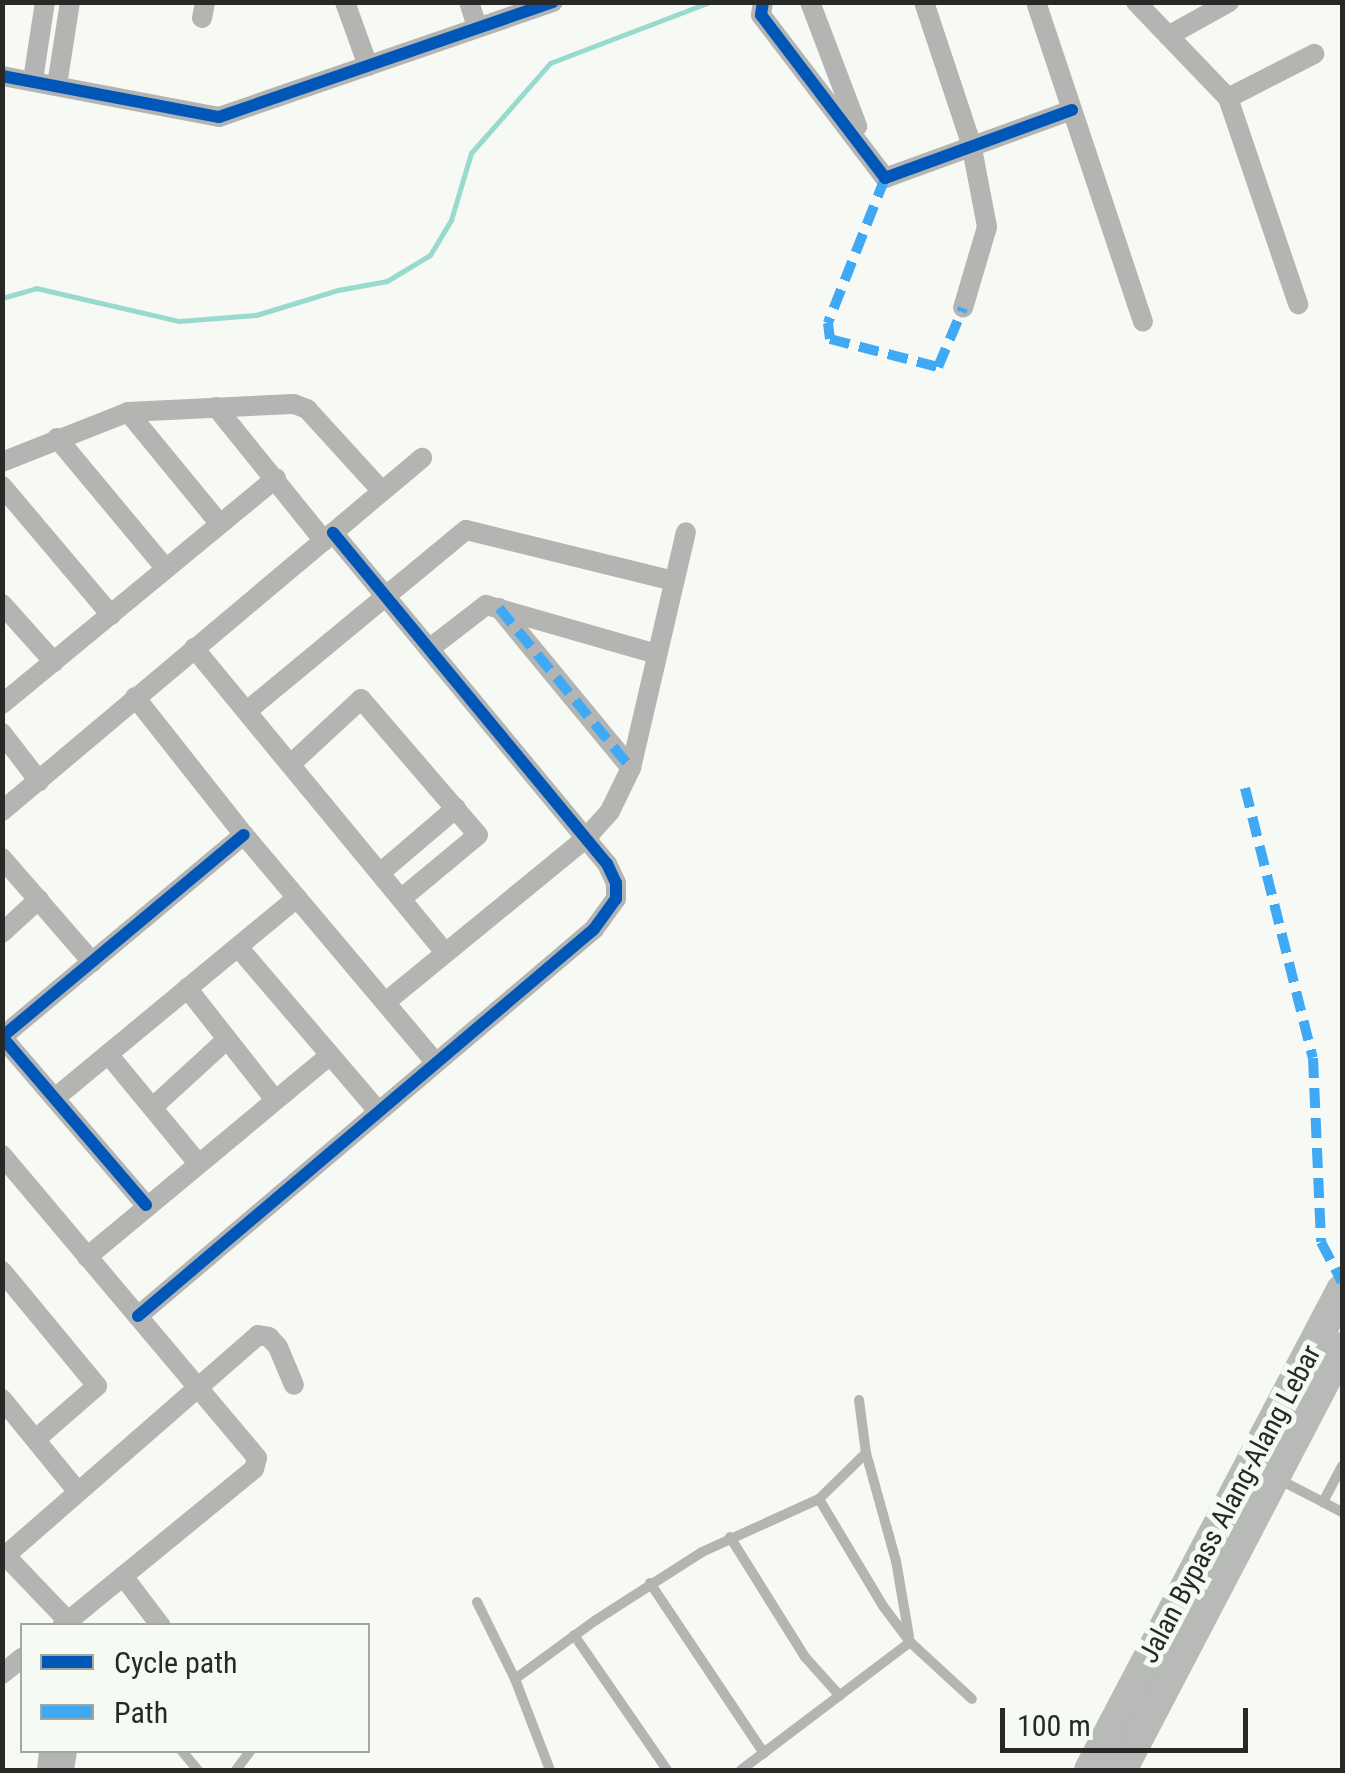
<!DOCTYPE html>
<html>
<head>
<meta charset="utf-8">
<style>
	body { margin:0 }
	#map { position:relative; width:1345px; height:1773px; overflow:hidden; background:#f6f9f4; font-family:"Roboto Condensed",sans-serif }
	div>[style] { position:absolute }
	.stream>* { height:5px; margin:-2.5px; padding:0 2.5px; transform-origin:2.5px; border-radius:2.5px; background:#98dace }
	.service>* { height:10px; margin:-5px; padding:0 5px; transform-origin:5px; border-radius:5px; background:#b4b5b3 }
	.minor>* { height:20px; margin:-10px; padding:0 10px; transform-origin:10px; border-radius:10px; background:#b4b5b3 }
	.trunk>* { height:32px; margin:-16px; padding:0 16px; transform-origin:16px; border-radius:16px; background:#b8bab8 }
	.quiet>* { height:10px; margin-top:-5px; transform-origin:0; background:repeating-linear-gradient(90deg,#3fa9f5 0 20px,transparent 0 30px) }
	.cycleway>* { height:12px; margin:-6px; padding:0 6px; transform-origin:6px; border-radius:6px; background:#0057b8 }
	span { translate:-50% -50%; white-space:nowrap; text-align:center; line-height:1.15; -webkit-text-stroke:10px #f5faf3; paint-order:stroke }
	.street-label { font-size:28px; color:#272927 }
	.frame { position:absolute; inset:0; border:5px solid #272927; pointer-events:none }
	.legend { position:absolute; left:20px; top:1623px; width:350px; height:130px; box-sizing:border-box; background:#f5faf3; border:2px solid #a3a6a1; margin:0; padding:12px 18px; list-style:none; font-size:30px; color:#272927 }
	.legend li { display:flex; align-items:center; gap:20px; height:50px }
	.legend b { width:50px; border:2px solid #a3a6a1 }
	.scale { position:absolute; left:1000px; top:1708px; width:248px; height:45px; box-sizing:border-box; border:5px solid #272927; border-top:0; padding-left:12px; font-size:30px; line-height:35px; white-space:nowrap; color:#272927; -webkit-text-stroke:8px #f5faf3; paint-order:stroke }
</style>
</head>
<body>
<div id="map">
	<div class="stream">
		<i style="left:2px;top:298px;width:35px;rotate:-16deg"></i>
		<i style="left:36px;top:288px;width:147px;rotate:13deg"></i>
		<i style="left:179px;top:321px;width:77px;rotate:-4.5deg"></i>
		<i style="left:256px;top:315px;width:86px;rotate:-17deg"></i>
		<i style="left:338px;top:290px;width:50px;rotate:-10.4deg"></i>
		<i style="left:387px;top:281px;width:50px;rotate:-31.2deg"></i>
		<i style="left:430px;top:255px;width:41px;rotate:-59deg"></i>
		<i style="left:451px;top:220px;width:70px;rotate:-73.4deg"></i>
		<i style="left:471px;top:153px;width:120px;rotate:-48.7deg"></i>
		<i style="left:550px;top:63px;width:171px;rotate:-20.9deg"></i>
	</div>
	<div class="service">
		<i style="left:859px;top:1400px;width:53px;rotate:82.5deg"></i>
		<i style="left:866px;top:1453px;width:112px;rotate:74.5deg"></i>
		<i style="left:896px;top:1561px;width:76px;rotate:80.2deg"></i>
		<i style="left:1342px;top:1466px;width:41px;rotate:117.8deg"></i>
		<i style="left:1323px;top:1502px;width:21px;rotate:28deg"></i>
		<i style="left:1280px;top:1480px;width:48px;rotate:27.1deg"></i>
		<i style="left:819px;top:1499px;width:125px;rotate:59.1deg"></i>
		<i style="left:883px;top:1606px;width:45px;rotate:53.1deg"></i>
		<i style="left:910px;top:1642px;width:84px;rotate:42.6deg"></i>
		<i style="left:730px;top:1537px;width:142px;rotate:58deg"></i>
		<i style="left:805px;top:1657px;width:52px;rotate:48.1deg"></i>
		<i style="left:650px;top:1583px;width:205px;rotate:56.2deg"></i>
		<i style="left:477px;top:1602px;width:86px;rotate:63.7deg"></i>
		<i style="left:515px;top:1679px;width:97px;rotate:69deg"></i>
		<i style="left:574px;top:1635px;width:164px;rotate:55.4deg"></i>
		<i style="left:515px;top:1679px;width:100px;rotate:-36.1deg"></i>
		<i style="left:596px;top:1620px;width:126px;rotate:-32.7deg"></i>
		<i style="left:702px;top:1552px;width:128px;rotate:-24.4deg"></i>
		<i style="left:819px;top:1499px;width:66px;rotate:-44.4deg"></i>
		<i style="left:181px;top:1750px;width:26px;rotate:50deg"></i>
		<i style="left:236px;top:1770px;width:25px;rotate:-53deg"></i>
		<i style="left:741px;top:1770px;width:212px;rotate:-37.1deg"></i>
	</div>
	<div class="minor">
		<i style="left:345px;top:2px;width:68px;rotate:70.2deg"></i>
		<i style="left:469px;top:2px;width:25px;rotate:72deg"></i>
		<i style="left:763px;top:2px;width:13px;rotate:99deg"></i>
		<i style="left:761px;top:15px;width:205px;rotate:52.7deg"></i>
		<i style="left:885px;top:178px;width:199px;rotate:-20deg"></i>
		<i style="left:810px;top:2px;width:133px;rotate:69.2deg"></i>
		<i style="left:924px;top:2px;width:149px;rotate:71.6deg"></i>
		<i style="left:971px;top:143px;width:86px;rotate:79.2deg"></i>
		<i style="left:987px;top:227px;width:84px;rotate:106.5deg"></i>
		<i style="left:1036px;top:2px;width:337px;rotate:71.5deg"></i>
		<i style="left:1136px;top:2px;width:133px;rotate:46.2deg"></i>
		<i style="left:1228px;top:98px;width:218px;rotate:71.2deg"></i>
		<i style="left:202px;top:18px;width:16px;rotate:-79deg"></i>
		<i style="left:1168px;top:36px;width:70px;rotate:-29.1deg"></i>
		<i style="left:2px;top:76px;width:221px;rotate:10.7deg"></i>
		<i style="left:219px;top:117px;width:353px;rotate:-19deg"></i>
		<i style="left:33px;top:80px;width:79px;rotate:-81.3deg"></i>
		<i style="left:57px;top:85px;width:84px;rotate:-81.1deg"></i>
		<i style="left:1228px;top:98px;width:97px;rotate:-27.1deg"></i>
		<i style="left:216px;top:407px;width:172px;rotate:51.1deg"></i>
		<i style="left:128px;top:412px;width:145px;rotate:50.6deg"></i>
		<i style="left:57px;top:438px;width:170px;rotate:50.2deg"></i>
		<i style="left:2px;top:462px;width:136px;rotate:-21.6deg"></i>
		<i style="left:128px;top:412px;width:166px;rotate:-2.8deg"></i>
		<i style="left:294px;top:404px;width:14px;rotate:21deg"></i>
		<i style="left:307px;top:409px;width:111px;rotate:47.6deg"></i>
		<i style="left:2px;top:486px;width:169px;rotate:49.8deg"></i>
		<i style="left:2px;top:604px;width:78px;rotate:48.1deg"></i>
		<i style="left:499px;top:608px;width:207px;rotate:50.5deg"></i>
		<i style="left:194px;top:648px;width:393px;rotate:50.5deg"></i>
		<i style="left:429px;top:649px;width:72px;rotate:-37.7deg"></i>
		<i style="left:486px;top:605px;width:178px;rotate:16deg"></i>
		<i style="left:135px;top:697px;width:176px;rotate:51.7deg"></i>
		<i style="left:244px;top:835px;width:295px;rotate:49.9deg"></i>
		<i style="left:2px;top:704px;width:355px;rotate:-39.5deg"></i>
		<i style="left:247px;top:711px;width:284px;rotate:-39.6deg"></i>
		<i style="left:466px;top:530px;width:214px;rotate:13.8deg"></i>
		<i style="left:2px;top:733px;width:61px;rotate:52.4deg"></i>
		<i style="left:292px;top:763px;width:94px;rotate:-42.8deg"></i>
		<i style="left:361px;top:699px;width:179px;rotate:49.3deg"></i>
		<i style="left:478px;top:835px;width:99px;rotate:140.3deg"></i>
		<i style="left:2px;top:811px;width:549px;rotate:-40.05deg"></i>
		<i style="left:2px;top:858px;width:138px;rotate:49.1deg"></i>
		<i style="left:380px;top:873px;width:100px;rotate:-40.5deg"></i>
		<i style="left:2px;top:933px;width:50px;rotate:-42.6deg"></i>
		<i style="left:238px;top:947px;width:214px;rotate:49.5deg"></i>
		<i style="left:187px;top:988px;width:142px;rotate:51.8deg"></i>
		<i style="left:387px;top:1001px;width:257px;rotate:-39.3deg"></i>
		<i style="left:586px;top:838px;width:36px;rotate:-48deg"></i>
		<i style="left:610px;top:811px;width:48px;rotate:-64deg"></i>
		<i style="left:631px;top:768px;width:242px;rotate:-76.9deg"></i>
		<i style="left:108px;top:1054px;width:141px;rotate:50.5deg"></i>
		<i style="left:55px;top:1098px;width:314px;rotate:-39.6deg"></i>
		<i style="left:153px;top:1107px;width:99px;rotate:-42.5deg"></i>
		<i style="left:2px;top:1155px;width:396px;rotate:49.9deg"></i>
		<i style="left:257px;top:1458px;width:11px;rotate:105deg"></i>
		<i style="left:254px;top:1469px;width:248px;rotate:140.7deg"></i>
		<i style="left:146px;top:1205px;width:221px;rotate:-130.6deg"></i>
		<i style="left:2px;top:1037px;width:315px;rotate:-39.9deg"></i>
		<i style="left:87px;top:1257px;width:316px;rotate:-39.7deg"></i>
		<i style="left:2px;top:1271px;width:149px;rotate:50.4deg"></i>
		<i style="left:97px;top:1386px;width:81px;rotate:139deg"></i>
		<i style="left:138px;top:1316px;width:598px;rotate:-40.32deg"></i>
		<i style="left:594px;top:929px;width:37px;rotate:-54deg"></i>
		<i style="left:616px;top:899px;width:16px;rotate:-90deg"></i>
		<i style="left:616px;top:883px;width:21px;rotate:-115deg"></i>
		<i style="left:607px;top:864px;width:430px;rotate:-129.6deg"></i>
		<i style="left:2px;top:1399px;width:120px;rotate:50.7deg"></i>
		<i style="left:2px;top:1552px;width:95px;rotate:46.3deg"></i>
		<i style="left:5px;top:1556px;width:336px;rotate:-41.1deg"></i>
		<i style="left:258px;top:1335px;width:11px;rotate:10deg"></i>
		<i style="left:269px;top:1337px;width:13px;rotate:48deg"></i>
		<i style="left:278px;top:1347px;width:41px;rotate:67.2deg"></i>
		<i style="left:123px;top:1576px;width:63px;rotate:52.8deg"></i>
		<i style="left:2px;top:1674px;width:26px;rotate:-39deg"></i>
		<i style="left:47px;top:1770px;width:20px;rotate:-84deg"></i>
		<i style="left:64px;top:1770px;width:20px;rotate:-81deg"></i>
	</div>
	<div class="trunk">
		<i style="left:1090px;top:1770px;width:542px;rotate:-62.3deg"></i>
		<i style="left:1121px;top:1770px;width:476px;rotate:-62.4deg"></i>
	</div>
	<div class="quiet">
		<i style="left:885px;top:178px;width:156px;rotate:111.5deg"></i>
		<i style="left:828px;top:323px;width:16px;rotate:83deg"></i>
		<i style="left:830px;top:339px;width:112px;rotate:14.5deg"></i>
		<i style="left:938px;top:367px;width:64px;rotate:-67deg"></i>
		<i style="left:499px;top:608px;width:207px;rotate:50.5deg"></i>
		<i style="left:1245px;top:788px;width:278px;rotate:75.9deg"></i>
		<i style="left:1313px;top:1058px;width:184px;rotate:87.5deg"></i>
		<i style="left:1321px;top:1242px;width:45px;rotate:62.3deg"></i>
	</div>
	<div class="cycleway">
		<i style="left:763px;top:2px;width:13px;rotate:99deg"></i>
		<i style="left:761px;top:15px;width:205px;rotate:52.7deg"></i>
		<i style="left:885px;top:178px;width:199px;rotate:-20deg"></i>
		<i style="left:2px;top:76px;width:221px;rotate:10.7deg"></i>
		<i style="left:219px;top:117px;width:353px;rotate:-19deg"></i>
		<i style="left:146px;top:1205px;width:221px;rotate:-130.6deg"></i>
		<i style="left:2px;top:1037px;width:315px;rotate:-39.9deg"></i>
		<i style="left:138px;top:1316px;width:598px;rotate:-40.32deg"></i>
		<i style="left:594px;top:929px;width:37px;rotate:-54deg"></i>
		<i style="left:616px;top:899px;width:16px;rotate:-90deg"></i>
		<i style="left:616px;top:883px;width:21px;rotate:-115deg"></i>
		<i style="left:607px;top:864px;width:430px;rotate:-129.6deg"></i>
	</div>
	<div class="street-label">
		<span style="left:1230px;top:1504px;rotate:-62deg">Jalan Bypass Alang-Alang Lebar</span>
	</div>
	<div class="frame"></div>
	<ul class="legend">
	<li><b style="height:12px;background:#0057b8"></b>Cycle path</li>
	<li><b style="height:12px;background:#3fa9f5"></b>Path</li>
	</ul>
	<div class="scale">100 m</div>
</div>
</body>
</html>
